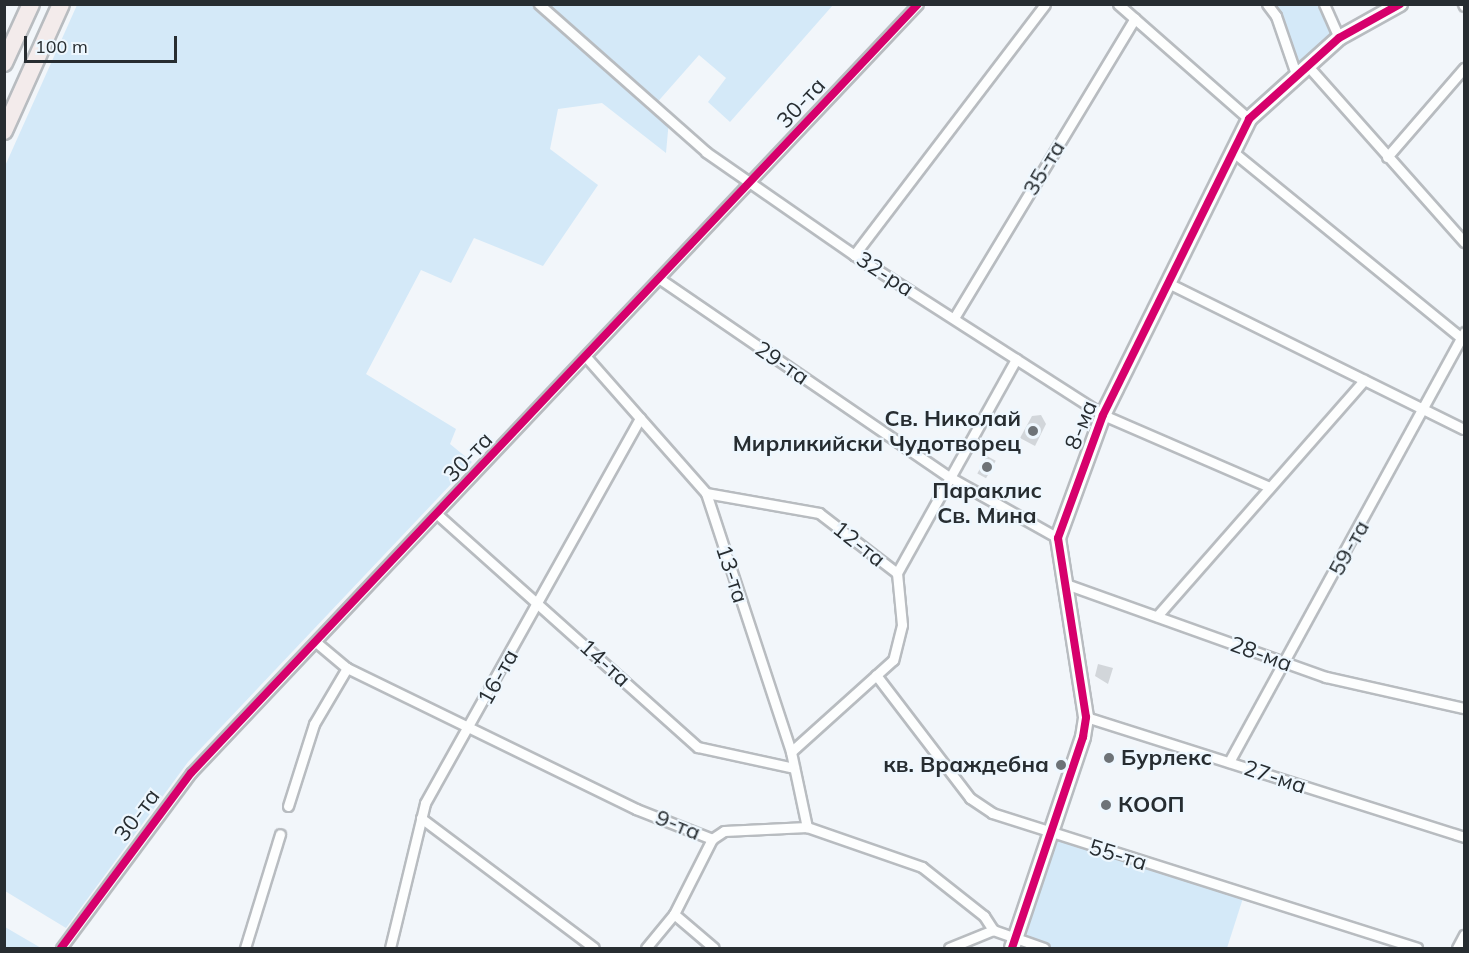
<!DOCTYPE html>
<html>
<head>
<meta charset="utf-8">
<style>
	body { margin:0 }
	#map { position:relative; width:1469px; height:953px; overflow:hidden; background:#f2f6fa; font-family:Mulish,sans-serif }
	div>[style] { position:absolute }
	.green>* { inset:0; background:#d4e9f8 }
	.building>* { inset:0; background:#d2d6da; transform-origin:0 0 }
	.roads { filter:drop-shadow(2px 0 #b8bcc0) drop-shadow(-2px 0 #b8bcc0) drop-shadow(0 2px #b8bcc0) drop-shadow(0 -2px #b8bcc0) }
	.street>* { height:9px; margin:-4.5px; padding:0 4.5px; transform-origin:4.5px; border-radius:4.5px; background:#fdfefe }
	.secondary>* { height:14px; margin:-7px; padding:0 7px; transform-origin:7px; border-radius:7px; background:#fdfefe }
	.highway>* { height:16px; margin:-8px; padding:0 8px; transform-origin:8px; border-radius:8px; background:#f3ebeb }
	.cycleway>* { height:8px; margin:-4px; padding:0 4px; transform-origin:4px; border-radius:4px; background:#d6006c }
	.dots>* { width:16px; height:16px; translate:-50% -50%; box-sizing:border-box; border:3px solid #eef7fe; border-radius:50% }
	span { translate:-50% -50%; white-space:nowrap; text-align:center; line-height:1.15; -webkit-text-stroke:4.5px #eef7fe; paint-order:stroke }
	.street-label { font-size:22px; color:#272d31 }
	.poi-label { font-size:22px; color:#272d31; font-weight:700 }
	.right { translate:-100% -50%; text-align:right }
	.left { translate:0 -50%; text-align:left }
	.frame { position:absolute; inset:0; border:6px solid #272d31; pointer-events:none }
	.scale { position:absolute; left:24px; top:36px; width:153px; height:27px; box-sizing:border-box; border:3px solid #272d31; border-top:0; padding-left:8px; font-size:18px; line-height:21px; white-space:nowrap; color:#272d31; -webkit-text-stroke:4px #eef7fe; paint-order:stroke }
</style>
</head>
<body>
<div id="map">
	<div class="green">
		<i style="clip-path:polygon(77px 5px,833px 5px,730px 122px,708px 102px,726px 78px,699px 55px,654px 106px,669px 120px,666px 153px,602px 103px,558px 109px,550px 149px,598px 185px,543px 266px,474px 238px,451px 283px,421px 270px,366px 374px,456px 429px,450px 444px,472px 462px,188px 762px,66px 928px,5px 891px,5px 166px)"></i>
		<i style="clip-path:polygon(1267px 5px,1324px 5px,1339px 38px,1296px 74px)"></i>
		<i style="clip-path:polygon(1050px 834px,1244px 895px,1227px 948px,1044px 948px,1015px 939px)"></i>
		<i style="clip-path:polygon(4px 927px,5px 927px,41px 948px,5px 948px)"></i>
	</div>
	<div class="building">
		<i style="clip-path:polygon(1041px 415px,1046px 424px,1035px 446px,1020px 438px,1032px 416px)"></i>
		<i style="left:987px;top:456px;width:10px;height:20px;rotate:29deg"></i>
		<i style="clip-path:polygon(1098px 664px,1113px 668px,1108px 684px,1095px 676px)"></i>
	</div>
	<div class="roads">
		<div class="street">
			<i style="left:539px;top:4px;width:223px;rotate:41.5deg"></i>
			<i style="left:706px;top:152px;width:180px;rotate:34.8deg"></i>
			<i style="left:854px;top:255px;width:296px;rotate:32.7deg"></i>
			<i style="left:1103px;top:415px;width:181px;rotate:23.4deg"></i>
			<i style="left:1118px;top:4px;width:174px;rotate:41.3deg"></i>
			<i style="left:1267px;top:4px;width:15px;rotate:53deg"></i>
			<i style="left:1276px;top:16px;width:61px;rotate:71deg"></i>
			<i style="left:1324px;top:4px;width:37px;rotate:66deg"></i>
			<i style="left:1463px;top:4px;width:2px;rotate:63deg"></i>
			<i style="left:1307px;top:65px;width:237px;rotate:48.4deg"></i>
			<i style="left:1232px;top:151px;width:296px;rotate:39.2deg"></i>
			<i style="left:1387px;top:157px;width:118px;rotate:-49.1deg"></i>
			<i style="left:854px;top:255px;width:315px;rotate:-52.7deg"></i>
			<i style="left:660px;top:279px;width:353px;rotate:34.4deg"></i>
			<i style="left:951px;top:478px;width:123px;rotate:29.3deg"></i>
			<i style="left:1166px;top:282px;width:332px;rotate:26.3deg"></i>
			<i style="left:954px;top:318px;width:350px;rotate:-58.9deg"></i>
			<i style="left:587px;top:358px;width:180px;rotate:48.6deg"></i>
			<i style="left:706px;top:493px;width:273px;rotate:71.8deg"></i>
			<i style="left:791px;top:752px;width:77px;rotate:78deg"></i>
			<i style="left:706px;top:493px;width:115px;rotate:10deg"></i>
			<i style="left:819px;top:513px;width:98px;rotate:37.6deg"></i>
			<i style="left:897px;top:573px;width:52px;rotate:84.5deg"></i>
			<i style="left:902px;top:625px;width:36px;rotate:104deg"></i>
			<i style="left:893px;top:660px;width:137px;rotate:138deg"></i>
			<i style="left:437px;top:514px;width:350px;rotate:41.8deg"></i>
			<i style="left:698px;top:747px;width:98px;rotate:12.3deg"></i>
			<i style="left:897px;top:573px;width:245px;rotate:-60.9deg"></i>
			<i style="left:1063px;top:583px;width:279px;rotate:19.7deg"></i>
			<i style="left:1326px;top:677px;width:141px;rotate:12.7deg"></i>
			<i style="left:1157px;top:616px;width:314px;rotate:-48.7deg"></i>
			<i style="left:317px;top:643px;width:39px;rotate:40deg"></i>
			<i style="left:347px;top:668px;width:322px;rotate:26deg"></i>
			<i style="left:636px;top:809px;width:82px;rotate:21.5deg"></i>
			<i style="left:712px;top:839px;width:14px;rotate:-34deg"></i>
			<i style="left:724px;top:831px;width:83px;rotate:-2.8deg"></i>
			<i style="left:807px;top:827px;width:122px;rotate:19.2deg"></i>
			<i style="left:922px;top:867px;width:79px;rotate:38.3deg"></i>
			<i style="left:984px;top:916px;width:17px;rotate:57deg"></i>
			<i style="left:993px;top:930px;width:54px;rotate:19.4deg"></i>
			<i style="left:876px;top:675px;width:155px;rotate:52.6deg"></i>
			<i style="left:970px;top:798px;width:27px;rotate:34deg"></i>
			<i style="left:992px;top:813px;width:446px;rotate:17.6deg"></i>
			<i style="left:1086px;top:717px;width:397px;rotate:17.6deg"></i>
			<i style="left:1229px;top:762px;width:490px;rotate:-61.3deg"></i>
			<i style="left:288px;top:806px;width:86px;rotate:-72.4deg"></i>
			<i style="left:314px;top:724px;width:65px;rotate:-59.5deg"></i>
			<i style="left:421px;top:818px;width:216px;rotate:36.9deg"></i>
			<i style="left:674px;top:914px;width:52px;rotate:40.4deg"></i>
			<i style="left:61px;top:948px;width:218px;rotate:-53.4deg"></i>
			<i style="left:191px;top:773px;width:1058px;rotate:-46.61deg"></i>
			<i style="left:245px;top:948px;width:119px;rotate:-72.9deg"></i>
			<i style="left:390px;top:948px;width:149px;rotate:-76.4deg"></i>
			<i style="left:425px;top:803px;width:441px;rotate:-60.8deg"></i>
			<i style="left:646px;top:948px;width:44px;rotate:-50.5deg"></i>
			<i style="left:674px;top:914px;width:84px;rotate:-63.1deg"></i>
			<i style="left:949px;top:948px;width:48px;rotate:-22.2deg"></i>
			<i style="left:1457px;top:948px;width:15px;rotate:-62deg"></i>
		</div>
		<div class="secondary">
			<i style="left:1012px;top:948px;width:223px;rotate:-71.4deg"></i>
			<i style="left:1083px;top:737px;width:20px;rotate:-81deg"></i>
			<i style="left:1086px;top:717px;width:181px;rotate:-98.9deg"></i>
			<i style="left:1058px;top:538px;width:131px;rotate:-69.9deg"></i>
			<i style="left:1103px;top:415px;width:330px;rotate:-63.7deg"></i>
			<i style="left:1249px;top:119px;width:121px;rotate:-42deg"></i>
			<i style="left:1339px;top:38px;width:70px;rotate:-29.1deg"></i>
		</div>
		<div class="highway">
			<i style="left:4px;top:63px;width:65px;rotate:-65.4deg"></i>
			<i style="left:4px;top:131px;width:139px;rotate:-65.8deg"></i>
		</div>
	</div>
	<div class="cycleway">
		<i style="left:61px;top:948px;width:218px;rotate:-53.4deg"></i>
		<i style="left:191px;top:773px;width:1058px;rotate:-46.61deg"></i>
		<i style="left:1012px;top:948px;width:223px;rotate:-71.4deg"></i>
		<i style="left:1083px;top:737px;width:20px;rotate:-81deg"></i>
		<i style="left:1086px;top:717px;width:181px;rotate:-98.9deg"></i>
		<i style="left:1058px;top:538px;width:131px;rotate:-69.9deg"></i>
		<i style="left:1103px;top:415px;width:330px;rotate:-63.7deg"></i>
		<i style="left:1249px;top:119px;width:121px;rotate:-42deg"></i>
		<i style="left:1339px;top:38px;width:70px;rotate:-29.1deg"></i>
	</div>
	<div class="dots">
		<i style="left:1033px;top:431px;background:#6e7377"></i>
		<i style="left:987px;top:467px;background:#6e7377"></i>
		<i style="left:1109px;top:758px;background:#6e7377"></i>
		<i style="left:1061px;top:765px;background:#6e7377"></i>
		<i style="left:1106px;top:805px;background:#6e7377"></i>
	</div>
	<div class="street-label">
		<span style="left:801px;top:103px;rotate:-47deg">30-та</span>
		<span style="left:1044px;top:168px;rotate:-59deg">35-та</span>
		<span style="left:885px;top:274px;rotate:33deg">32-ра</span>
		<span style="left:782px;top:363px;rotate:34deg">29-та</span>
		<span style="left:1081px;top:425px;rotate:-68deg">8-ма</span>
		<span style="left:468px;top:457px;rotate:-46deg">30-та</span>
		<span style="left:859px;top:544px;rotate:38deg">12-та</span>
		<span style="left:1349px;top:548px;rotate:-61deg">59-та</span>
		<span style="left:732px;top:574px;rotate:72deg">13-та</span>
		<span style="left:1261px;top:654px;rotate:20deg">28-ма</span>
		<span style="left:605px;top:663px;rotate:42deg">14-та</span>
		<span style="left:498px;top:677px;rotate:-61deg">16-та</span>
		<span style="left:1275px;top:777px;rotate:18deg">27-ма</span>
		<span style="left:137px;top:815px;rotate:-53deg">30-та</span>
		<span style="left:678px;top:825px;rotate:22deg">9-та</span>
		<span style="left:1118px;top:855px;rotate:17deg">55-та</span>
	</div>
	<div class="poi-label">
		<span class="right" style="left:1021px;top:431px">Св. Николай<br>Мирликийски Чудотворец</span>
		<span style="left:987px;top:503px">Параклис<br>Св. Мина</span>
		<span class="left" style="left:1121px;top:758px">Бурлекс</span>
		<span class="right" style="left:1049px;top:765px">кв. Враждебна</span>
		<span class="left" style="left:1118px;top:805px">КООП</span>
	</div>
	<div class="frame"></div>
	<div class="scale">100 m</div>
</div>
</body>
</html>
